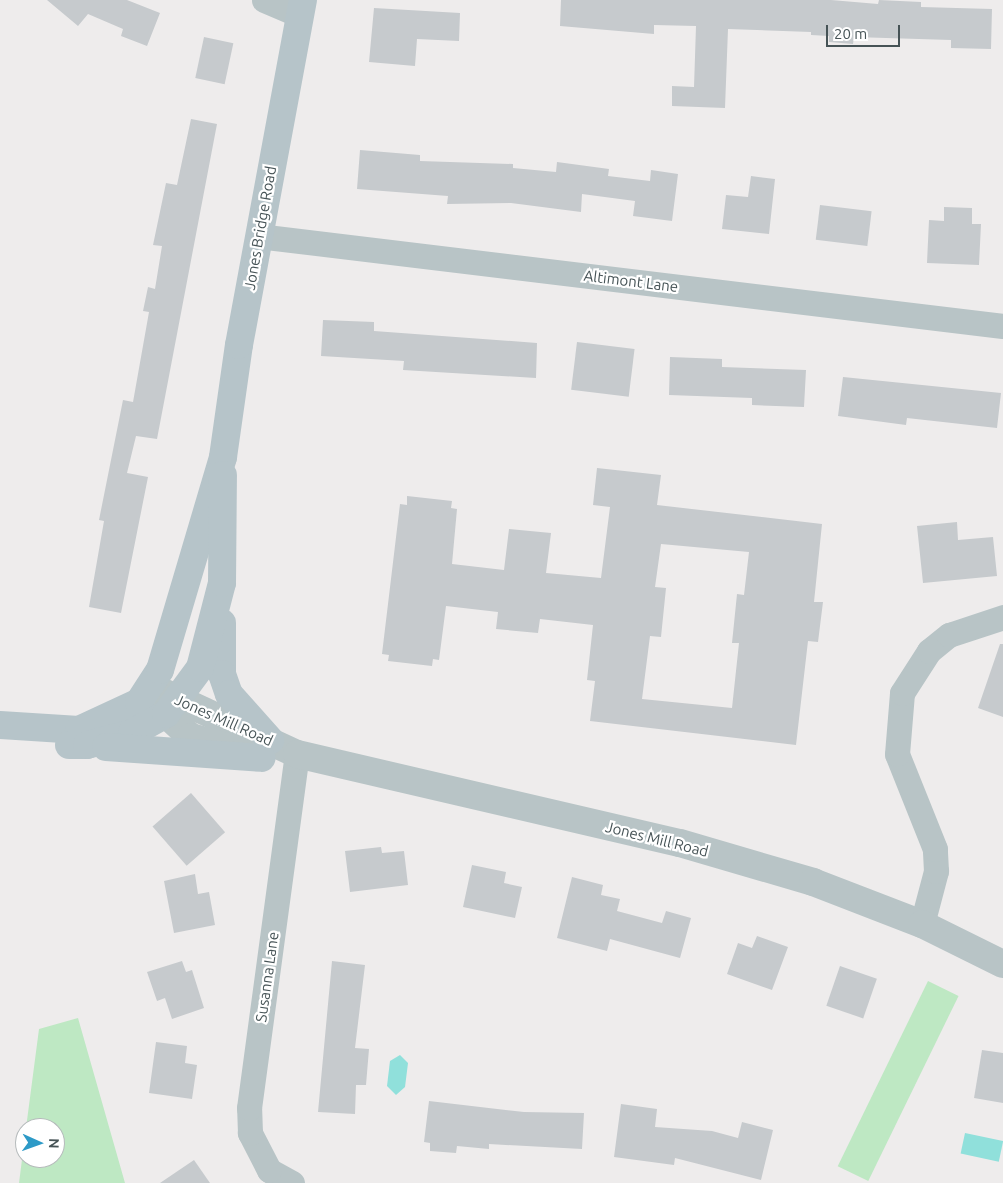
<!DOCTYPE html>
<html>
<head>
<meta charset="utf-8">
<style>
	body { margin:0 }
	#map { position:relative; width:1003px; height:1183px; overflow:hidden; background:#eeecec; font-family:Ubuntu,sans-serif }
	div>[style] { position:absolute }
	.green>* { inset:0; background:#bee8c3; transform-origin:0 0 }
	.water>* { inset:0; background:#90e0db; transform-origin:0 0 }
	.building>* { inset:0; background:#c6cacd; transform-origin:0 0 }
	.minor>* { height:25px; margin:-12.5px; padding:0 12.5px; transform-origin:12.5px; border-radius:12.5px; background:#b8c4c6 }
	.tertiary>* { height:28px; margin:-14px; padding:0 14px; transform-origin:14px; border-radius:14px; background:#b8c4c6 }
	.secondary>* { height:28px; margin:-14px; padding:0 14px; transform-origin:14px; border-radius:14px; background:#b6c4c9 }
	span { translate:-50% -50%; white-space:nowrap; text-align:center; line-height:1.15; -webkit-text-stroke:4.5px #fff; paint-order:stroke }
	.street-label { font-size:15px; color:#465356 }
	.north { position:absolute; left:15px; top:1118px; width:50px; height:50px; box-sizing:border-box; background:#fff; border:1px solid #b5babb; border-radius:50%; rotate:92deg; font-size:14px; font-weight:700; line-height:20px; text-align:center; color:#465356 }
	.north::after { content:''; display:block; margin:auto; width:18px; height:22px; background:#2d9ac7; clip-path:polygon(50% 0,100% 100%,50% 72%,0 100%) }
	.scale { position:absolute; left:826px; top:25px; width:74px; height:22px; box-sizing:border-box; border:2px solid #465356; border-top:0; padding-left:6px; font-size:15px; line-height:18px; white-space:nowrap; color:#465356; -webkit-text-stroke:4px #fff; paint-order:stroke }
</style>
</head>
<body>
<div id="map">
	<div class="green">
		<i style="left:928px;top:981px;width:34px;height:206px;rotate:26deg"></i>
		<i style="clip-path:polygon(78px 1018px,125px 1183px,19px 1183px,25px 1136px,25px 1158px,55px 1158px,55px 1128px,26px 1128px,39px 1029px)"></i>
	</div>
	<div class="water">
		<i style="clip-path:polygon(400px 1055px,408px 1063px,405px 1087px,396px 1095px,387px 1086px,390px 1061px)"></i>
		<i style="left:965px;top:1133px;width:39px;height:21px;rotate:12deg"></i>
	</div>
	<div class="building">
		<i style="clip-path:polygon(47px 0,127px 0,160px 13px,147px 46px,121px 36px,123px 29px,88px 14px,78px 26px)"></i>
		<i style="clip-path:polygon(561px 0,831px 0,878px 4px,879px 0,921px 2px,921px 7px,992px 9px,991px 49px,951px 48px,951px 40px,854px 37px,853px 44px,829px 42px,829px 36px,811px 35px,811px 32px,728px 29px,725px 108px,672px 106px,672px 86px,694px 87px,696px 26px,654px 25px,654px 34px,560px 26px)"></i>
		<i style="clip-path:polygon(374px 8px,460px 13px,459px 41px,417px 39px,415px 66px,369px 62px)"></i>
		<i style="left:204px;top:37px;width:30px;height:42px;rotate:12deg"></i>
		<i style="clip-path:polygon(191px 119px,217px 124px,157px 439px,136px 436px,127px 473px,148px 477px,121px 613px,89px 607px,104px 521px,99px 520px,123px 400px,133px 402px,149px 312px,143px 311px,148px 287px,155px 289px,162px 246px,153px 245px,166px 183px,177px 185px)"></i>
		<i style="clip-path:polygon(360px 150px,420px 155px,420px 161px,513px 164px,513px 168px,556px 172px,557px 162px,609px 169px,608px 176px,650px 181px,651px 170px,678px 174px,672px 221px,633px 216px,635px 201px,582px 194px,581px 212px,511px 203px,447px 204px,448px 196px,357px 189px)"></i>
		<i style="clip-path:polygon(751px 176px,775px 179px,769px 234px,722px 229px,726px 195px,748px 197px)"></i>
		<i style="left:820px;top:205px;width:52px;height:35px;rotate:7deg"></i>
		<i style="clip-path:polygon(944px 207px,972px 208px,972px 224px,981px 224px,979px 265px,927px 263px,929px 220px,944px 221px)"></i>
		<i style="clip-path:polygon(323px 320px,374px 322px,374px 331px,537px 343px,536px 378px,403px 370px,404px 361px,321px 356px)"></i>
		<i style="left:577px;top:342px;width:58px;height:48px;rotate:7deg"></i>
		<i style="clip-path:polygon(670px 357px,722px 359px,722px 367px,806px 370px,804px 407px,752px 405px,752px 398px,669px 395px)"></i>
		<i style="clip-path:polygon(843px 377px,1001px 393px,997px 428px,907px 418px,906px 425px,838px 416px)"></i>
		<i style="clip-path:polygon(evenodd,597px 468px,661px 475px,657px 505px,822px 524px,814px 602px,823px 602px,818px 642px,808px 641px,796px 745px,590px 721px,595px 681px,587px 680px,593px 625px,540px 619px,538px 633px,496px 629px,498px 612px,446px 606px,439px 660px,433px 659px,432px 666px,388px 661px,389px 655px,382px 654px,400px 504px,407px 505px,407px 496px,452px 501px,451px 508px,457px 509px,452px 564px,504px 570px,509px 529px,551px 533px,546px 573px,601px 578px,610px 507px,593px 505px,597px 468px,661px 544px,749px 552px,744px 595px,737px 594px,732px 643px,739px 643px,732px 708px,642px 699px,650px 636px,661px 637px,666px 588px,655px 587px,661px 544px)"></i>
		<i style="clip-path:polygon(957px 522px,958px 540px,993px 537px,997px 576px,923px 583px,917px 526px)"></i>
		<i style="clip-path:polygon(1000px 644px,1003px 644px,1003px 717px,978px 708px)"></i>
		<i style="left:191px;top:793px;width:52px;height:51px;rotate:49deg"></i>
		<i style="clip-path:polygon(381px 847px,382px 853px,404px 851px,408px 885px,350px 892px,345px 851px)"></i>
		<i style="clip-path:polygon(472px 865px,506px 872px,504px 883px,522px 887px,515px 918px,463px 907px)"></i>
		<i style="clip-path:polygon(195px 874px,198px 894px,209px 892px,215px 925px,174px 933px,164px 881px)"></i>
		<i style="clip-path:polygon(572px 877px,603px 885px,601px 895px,620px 899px,617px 911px,662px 923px,666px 911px,691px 918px,680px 958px,610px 939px,607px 951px,557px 938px)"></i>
		<i style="clip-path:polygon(757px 936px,788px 947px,772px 990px,727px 974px,738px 943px,752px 948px)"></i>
		<i style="clip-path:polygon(182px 961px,186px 972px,192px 970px,204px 1008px,172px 1019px,165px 998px,157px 1001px,147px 972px)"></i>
		<i style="clip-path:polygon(332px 961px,365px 965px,355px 1048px,369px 1049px,366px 1085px,356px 1085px,355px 1114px,318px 1112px)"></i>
		<i style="left:840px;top:966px;width:39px;height:42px;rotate:19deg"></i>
		<i style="clip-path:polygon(156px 1042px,187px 1046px,185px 1063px,197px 1065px,192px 1099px,149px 1093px)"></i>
		<i style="clip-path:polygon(982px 1050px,1003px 1053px,1003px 1103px,974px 1098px)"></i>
		<i style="clip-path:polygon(429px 1101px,524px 1112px,584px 1113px,582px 1149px,489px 1144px,489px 1149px,457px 1146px,456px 1153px,430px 1151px,430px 1143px,424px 1142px)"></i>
		<i style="clip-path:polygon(621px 1104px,657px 1109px,655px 1127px,712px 1131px,738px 1138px,742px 1122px,773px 1130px,761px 1180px,675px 1158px,674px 1165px,614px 1157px)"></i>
		<i style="clip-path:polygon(194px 1160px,210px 1183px,160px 1183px)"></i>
	</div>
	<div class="minor">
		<i style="left:264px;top:0;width:39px;rotate:23deg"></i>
		<i style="left:258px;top:236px;width:750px;rotate:6.89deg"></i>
		<i style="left:922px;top:924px;width:55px;rotate:-75.2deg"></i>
		<i style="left:936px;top:871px;width:22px;rotate:-93deg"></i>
		<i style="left:935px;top:849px;width:102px;rotate:-111.8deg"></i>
		<i style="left:897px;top:754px;width:61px;rotate:-85.3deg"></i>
		<i style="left:902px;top:693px;width:50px;rotate:-57.3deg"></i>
		<i style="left:929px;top:651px;width:26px;rotate:-39deg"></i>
		<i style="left:949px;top:635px;width:57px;rotate:-18.4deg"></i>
		<i style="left:292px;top:1183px;width:26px;rotate:-151deg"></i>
		<i style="left:269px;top:1170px;width:42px;rotate:-117.2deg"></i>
		<i style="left:250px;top:1133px;width:25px;rotate:-92deg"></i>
		<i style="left:249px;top:1108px;width:357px;rotate:-82.3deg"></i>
	</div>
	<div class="tertiary">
		<i style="left:152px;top:687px;width:160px;rotate:24.8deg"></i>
		<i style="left:297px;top:754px;width:393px;rotate:13.1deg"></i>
		<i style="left:680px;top:843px;width:139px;rotate:16.3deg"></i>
		<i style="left:813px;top:882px;width:117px;rotate:21.1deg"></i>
		<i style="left:922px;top:924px;width:90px;rotate:26.3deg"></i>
		<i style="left:156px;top:694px;width:22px;rotate:63deg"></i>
		<i style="left:166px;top:714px;width:34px;rotate:43deg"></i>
		<i style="left:191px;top:737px;width:48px;rotate:15.8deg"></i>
	</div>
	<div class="secondary">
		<i style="left:222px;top:623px;width:51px;rotate:90deg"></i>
		<i style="left:222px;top:674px;width:21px;rotate:71deg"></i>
		<i style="left:229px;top:694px;width:62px;rotate:48.3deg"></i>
		<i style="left:0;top:725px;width:79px;rotate:3.6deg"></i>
		<i style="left:79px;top:730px;width:66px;rotate:-25deg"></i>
		<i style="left:139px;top:702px;width:38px;rotate:-57deg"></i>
		<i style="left:160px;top:670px;width:222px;rotate:-73.5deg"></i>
		<i style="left:223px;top:457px;width:113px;rotate:-81.9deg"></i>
		<i style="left:239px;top:345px;width:351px;rotate:-79.5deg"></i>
		<i style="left:69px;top:745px;width:18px"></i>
		<i style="left:87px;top:745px;width:47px;rotate:-14.9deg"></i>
		<i style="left:132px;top:733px;width:39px;rotate:-29deg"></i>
		<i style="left:166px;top:714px;width:57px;rotate:-53.5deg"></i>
		<i style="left:200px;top:668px;width:88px;rotate:-75.5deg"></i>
		<i style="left:222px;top:583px;width:108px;rotate:-89.5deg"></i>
		<i style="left:106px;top:747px;width:156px;rotate:4deg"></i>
	</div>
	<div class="street-label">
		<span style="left:260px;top:228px;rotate:-80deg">Jones Bridge Road</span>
		<span style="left:631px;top:281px;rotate:7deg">Altimont Lane</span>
		<span style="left:224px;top:720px;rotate:24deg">Jones Mill Road</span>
		<span style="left:657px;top:839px;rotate:14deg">Jones Mill Road</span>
		<span style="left:267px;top:977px;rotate:-82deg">Susanna Lane</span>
	</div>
	<div class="north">N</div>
	<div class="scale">20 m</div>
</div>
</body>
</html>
